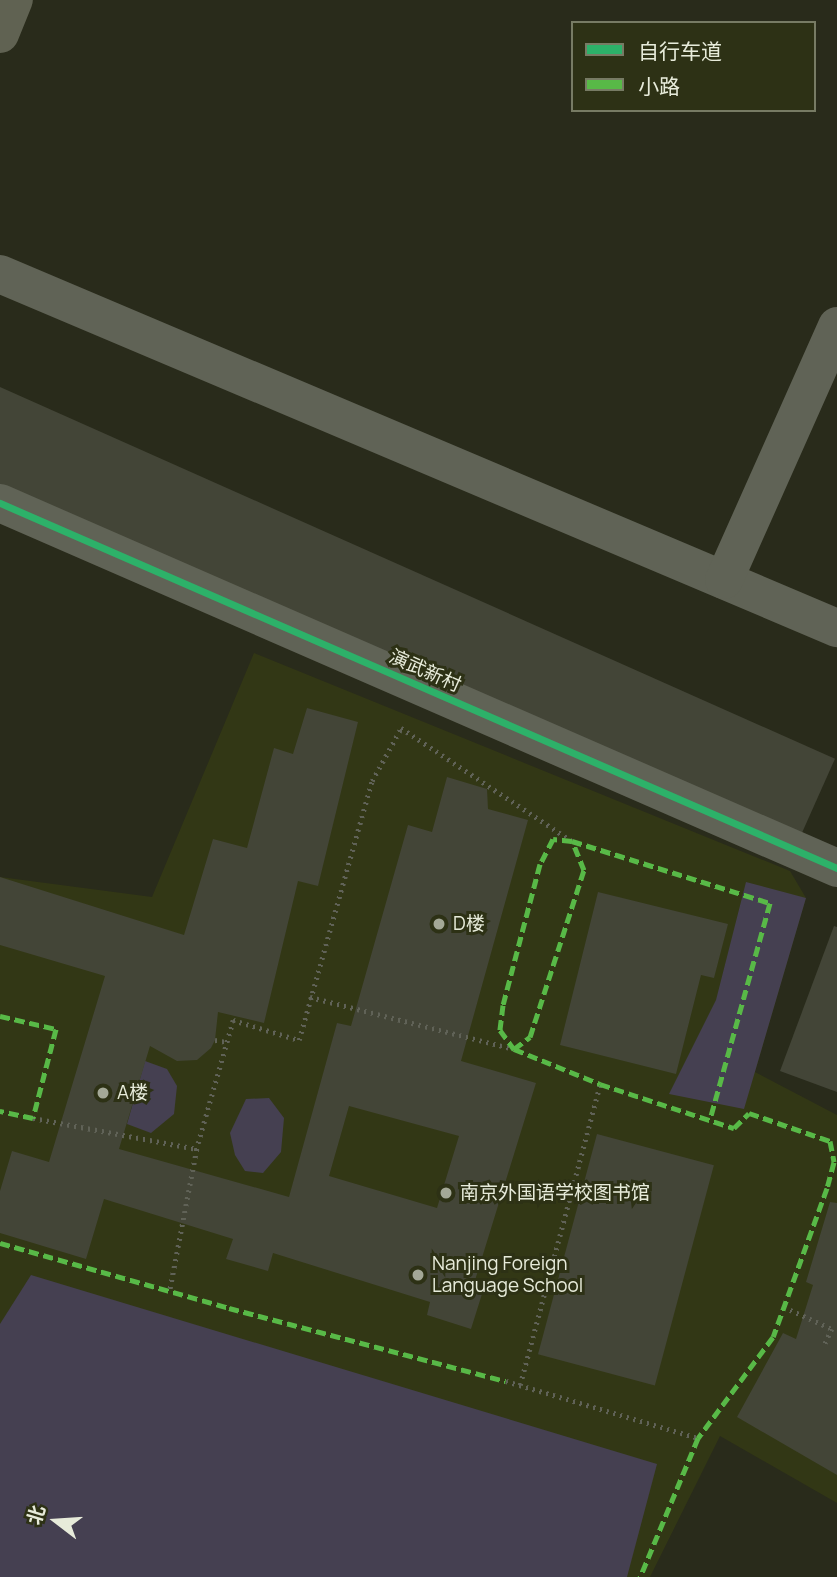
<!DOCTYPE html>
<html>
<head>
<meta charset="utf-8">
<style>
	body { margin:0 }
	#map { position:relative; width:837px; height:1577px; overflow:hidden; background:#292b1b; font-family:Manrope,"Noto Sans SC",sans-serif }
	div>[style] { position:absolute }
	.built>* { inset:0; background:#323715 }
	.green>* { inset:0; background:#454051 }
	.building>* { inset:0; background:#434537; transform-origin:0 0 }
	.path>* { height:4.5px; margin-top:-2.25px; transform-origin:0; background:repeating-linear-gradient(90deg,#606257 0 2px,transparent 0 7px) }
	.minor>* { height:38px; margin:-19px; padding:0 19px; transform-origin:19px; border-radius:19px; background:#606356 }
	.major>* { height:38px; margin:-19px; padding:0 19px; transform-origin:19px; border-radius:19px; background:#606252 }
	.quiet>* { height:5px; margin-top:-2.5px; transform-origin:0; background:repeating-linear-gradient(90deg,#58b947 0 10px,transparent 0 15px) }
	.cycleway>* { height:7px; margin:-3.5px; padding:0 3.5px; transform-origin:3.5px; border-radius:3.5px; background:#2db169 }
	.dots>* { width:19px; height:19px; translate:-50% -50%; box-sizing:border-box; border:4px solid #2d3115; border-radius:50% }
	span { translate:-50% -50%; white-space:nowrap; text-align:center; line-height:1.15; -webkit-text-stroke:6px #2d3115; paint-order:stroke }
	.street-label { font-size:19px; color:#e7ebda }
	.poi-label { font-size:19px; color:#e7ebda }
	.left { translate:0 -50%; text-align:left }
	.legend { position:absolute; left:571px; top:21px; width:245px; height:91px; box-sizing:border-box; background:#2d3115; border:2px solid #777b64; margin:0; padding:9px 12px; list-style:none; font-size:21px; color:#e7ebda }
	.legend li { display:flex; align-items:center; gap:14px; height:35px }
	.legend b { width:35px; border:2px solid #777b64 }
	.north { position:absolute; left:21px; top:1486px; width:70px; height:70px; -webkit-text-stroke:5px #2d3115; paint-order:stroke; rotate:287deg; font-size:19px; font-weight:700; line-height:28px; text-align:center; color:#e7ebda }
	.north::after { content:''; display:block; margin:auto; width:24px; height:32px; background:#e7ebda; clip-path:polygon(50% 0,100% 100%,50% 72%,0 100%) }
</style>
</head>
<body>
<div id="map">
	<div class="built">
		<i style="clip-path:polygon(254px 653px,790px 871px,806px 898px,755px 1072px,837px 1115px,837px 1503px,720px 1436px,650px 1577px,0 1577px,0 877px,152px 897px)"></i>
	</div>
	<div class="green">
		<i style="clip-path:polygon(746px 882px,806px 898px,744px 1109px,669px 1094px,716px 1000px)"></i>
		<i style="clip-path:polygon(145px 1061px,167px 1069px,177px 1086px,174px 1114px,151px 1133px,127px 1124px)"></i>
		<i style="clip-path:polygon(269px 1098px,284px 1118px,281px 1152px,263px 1173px,245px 1171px,235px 1155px,230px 1133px,246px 1099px)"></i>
		<i style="clip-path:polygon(31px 1275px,657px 1464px,627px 1577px,0 1577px,0 1324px)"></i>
	</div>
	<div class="building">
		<i style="left:0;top:387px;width:914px;height:95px;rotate:24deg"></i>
		<i style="clip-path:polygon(evenodd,307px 708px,358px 722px,318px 886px,298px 881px,264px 1023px,218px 1012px,215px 1040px,211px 1048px,197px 1060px,177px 1061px,150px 1046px,119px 1149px,289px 1197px,337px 1023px,351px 1026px,408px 825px,432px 832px,447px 777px,487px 789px,488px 809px,528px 820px,461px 1061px,536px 1083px,472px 1290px,482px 1294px,471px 1329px,427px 1315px,430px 1302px,273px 1253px,268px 1271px,226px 1259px,233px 1239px,104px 1199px,86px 1259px,0 1233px,0 1191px,12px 1151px,49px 1162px,105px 976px,0 945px,0 877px,184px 935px,213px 839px,247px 848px,274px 748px,293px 754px,307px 708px,349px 1106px,459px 1136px,437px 1208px,329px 1176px,349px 1106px)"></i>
		<i style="clip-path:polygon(598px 892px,728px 924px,714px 978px,701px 975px,676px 1074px,560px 1045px)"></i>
		<i style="clip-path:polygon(834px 926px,837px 927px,837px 1092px,780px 1071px)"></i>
		<i style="left:597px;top:1134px;width:121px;height:228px;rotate:15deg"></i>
		<i style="clip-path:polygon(830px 1202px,837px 1203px,837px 1475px,737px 1417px,783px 1333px,796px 1339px,813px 1285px,806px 1282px)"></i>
	</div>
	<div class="path">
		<i style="left:310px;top:997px;width:211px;rotate:14.3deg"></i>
		<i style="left:215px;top:1040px;width:11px;rotate:10deg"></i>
		<i style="left:33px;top:1118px;width:167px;rotate:10.7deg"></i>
		<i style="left:197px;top:1149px;width:145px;rotate:100.8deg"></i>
		<i style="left:196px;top:1150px;width:135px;rotate:-74.1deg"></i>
		<i style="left:233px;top:1020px;width:69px;rotate:16.9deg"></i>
		<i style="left:299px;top:1040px;width:269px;rotate:-74.3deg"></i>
		<i style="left:372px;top:781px;width:60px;rotate:-61.3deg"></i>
		<i style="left:401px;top:728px;width:205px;rotate:33.5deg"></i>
		<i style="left:784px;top:1307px;width:53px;rotate:24.6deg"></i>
		<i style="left:832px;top:1329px;width:17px;rotate:115deg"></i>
		<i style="left:506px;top:1381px;width:200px;rotate:16.5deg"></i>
		<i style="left:520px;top:1385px;width:311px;rotate:-75.1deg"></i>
	</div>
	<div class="minor">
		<i style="left:0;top:274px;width:909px;rotate:22.93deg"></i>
		<i style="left:0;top:503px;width:913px;rotate:23.56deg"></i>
		<i style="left:724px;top:580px;width:278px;rotate:-66deg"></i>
	</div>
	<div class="major">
		<i style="left:0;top:34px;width:37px;rotate:-68deg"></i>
	</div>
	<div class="quiet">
		<i style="left:572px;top:841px;width:207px;rotate:17.4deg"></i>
		<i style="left:770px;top:903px;width:224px;rotate:105.5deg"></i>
		<i style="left:0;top:1016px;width:57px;rotate:13.1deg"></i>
		<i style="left:56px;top:1029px;width:92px;rotate:104.5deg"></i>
		<i style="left:33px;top:1118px;width:34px;rotate:-168deg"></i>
		<i style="left:514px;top:1049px;width:20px;rotate:-37deg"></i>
		<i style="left:530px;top:1037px;width:176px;rotate:-72.1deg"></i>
		<i style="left:584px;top:870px;width:31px;rotate:-112deg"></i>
		<i style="left:572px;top:841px;width:19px;rotate:-174deg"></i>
		<i style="left:553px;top:839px;width:28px;rotate:117deg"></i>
		<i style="left:540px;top:864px;width:146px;rotate:104.7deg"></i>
		<i style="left:503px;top:1005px;width:25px;rotate:97deg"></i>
		<i style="left:500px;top:1030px;width:24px;rotate:54deg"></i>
		<i style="left:514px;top:1049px;width:93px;rotate:22.1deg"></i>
		<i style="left:600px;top:1084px;width:141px;rotate:18.2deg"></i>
		<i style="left:734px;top:1128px;width:21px;rotate:-45deg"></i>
		<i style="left:749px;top:1113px;width:86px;rotate:19.1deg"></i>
		<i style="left:830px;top:1141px;width:21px;rotate:79deg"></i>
		<i style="left:834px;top:1162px;width:27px;rotate:105deg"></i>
		<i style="left:827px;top:1188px;width:158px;rotate:109.9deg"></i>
		<i style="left:773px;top:1337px;width:126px;rotate:126.6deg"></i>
		<i style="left:698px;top:1438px;width:151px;rotate:112.6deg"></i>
		<i style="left:0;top:1243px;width:238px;rotate:15.8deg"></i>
		<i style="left:229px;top:1308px;width:286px;rotate:14.8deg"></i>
	</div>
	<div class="cycleway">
		<i style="left:0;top:503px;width:913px;rotate:23.56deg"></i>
	</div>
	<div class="dots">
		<i style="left:439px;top:924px;background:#a4a897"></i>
		<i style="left:103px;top:1093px;background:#a4a897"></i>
		<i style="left:446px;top:1193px;background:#a4a897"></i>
		<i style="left:418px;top:1275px;background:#a4a897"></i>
	</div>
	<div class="street-label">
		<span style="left:425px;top:671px;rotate:24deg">演武新村</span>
	</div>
	<div class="poi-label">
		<span class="left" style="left:453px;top:924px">D楼</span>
		<span class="left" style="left:117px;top:1093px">A楼</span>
		<span class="left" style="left:460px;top:1193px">南京外国语学校图书馆</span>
		<span class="left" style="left:432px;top:1275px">Nanjing Foreign<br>Language School</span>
	</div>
	<ul class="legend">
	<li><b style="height:9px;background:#2db169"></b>自行车道</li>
	<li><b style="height:9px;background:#58b947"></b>小路</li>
	</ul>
	<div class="north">北</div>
</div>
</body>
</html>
